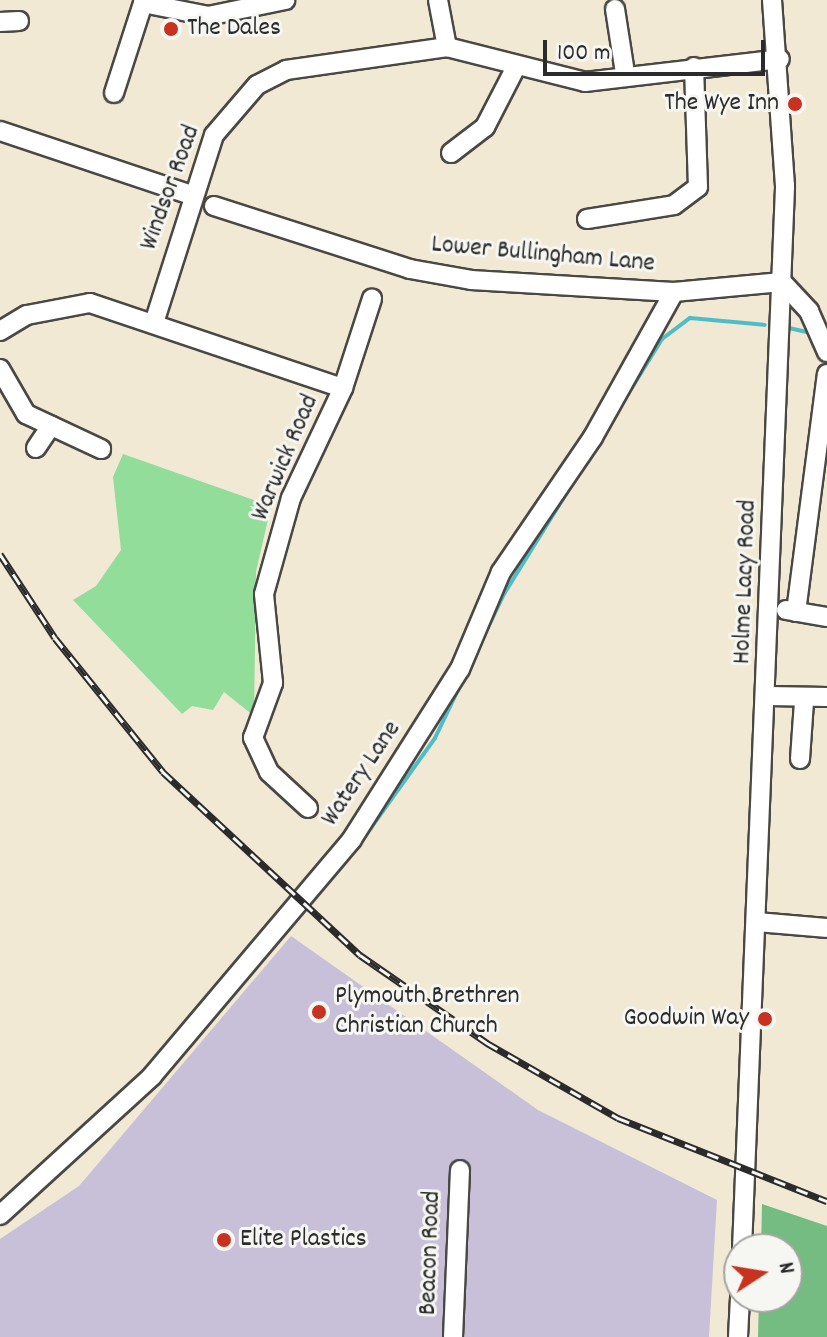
<!DOCTYPE html>
<html>
<head>
<meta charset="utf-8">
<style>
	body { margin:0 }
	#map { position:relative; width:827px; height:1337px; overflow:hidden; background:#f1e9d4; font-family:Dekko,sans-serif }
	div>[style] { position:absolute }
	.industrial>* { inset:0; background:#c8bfd8 }
	.green>* { inset:0; background:#91dd99 }
	.forest>* { inset:0; background:#74bc81 }
	.stream>* { height:4px; margin:-2px; padding:0 2px; transform-origin:2px; border-radius:2px; background:#4fbdc7 }
	.roads { filter:drop-shadow(2px 0 #494844) drop-shadow(-2px 0 #494844) drop-shadow(0 2px #494844) drop-shadow(0 -2px #494844) }
	.minor>* { height:18px; margin:-9px; padding:0 9px; transform-origin:9px; border-radius:9px; background:#fff }
	.rail>* { height:7px; margin-top:-3.5px; transform-origin:0; background:repeating-linear-gradient(90deg,#f6f6f2 0 12px,#2b2b2b 0 24px); box-sizing:border-box; border-block:2px solid #2b2b2b }
	.dots>* { width:22px; height:22px; translate:-50% -50%; box-sizing:border-box; border:4px solid #f6f6f2; border-radius:50% }
	span { translate:-50% -50%; white-space:nowrap; text-align:center; line-height:1.15; -webkit-text-stroke:6px #f6f6f2; paint-order:stroke }
	.poi-label { font-size:26px; color:#2b2b2b }
	.left { translate:0 -50%; text-align:left }
	.right { translate:-100% -50%; text-align:right }
	.street-label { font-size:26px; color:#2b2b2b }
	.north { position:absolute; left:723px; top:1233px; width:80px; height:80px; box-sizing:border-box; background:#f6f6f2; border:2px solid #a5a5a2; border-radius:50%; rotate:78deg; font-size:22px; font-weight:700; line-height:32px; text-align:center; color:#2b2b2b }
	.north::after { content:''; display:block; margin:auto; width:28px; height:36px; background:#c8321e; clip-path:polygon(50% 0,100% 100%,50% 72%,0 100%) }
	.scale { position:absolute; left:543px; top:40px; width:222px; height:36px; box-sizing:border-box; border:4px solid #2b2b2b; border-top:0; padding-left:10px; font-size:24px; line-height:28px; white-space:nowrap; color:#2b2b2b; -webkit-text-stroke:6px #f6f6f2; paint-order:stroke }
</style>
</head>
<body>
<div id="map">
	<div class="industrial">
		<i style="clip-path:polygon(291px 936px,538px 1110px,717px 1200px,709px 1337px,0 1337px,0 1239px,79px 1186px)"></i>
	</div>
	<div class="green">
		<i style="clip-path:polygon(123px 454px,271px 506px,256px 572px,254px 716px,224px 692px,213px 710px,192px 706px,182px 714px,73px 600px,96px 586px,121px 550px,113px 477px)"></i>
	</div>
	<div class="forest">
		<i style="clip-path:polygon(762px 1204px,827px 1226px,827px 1337px,758px 1337px,759px 1297px,787px 1297px,787px 1249px,761px 1249px)"></i>
	</div>
	<div class="stream">
		<i style="left:789px;top:328px;width:18px;rotate:13deg"></i>
		<i style="left:363px;top:839px;width:124px;rotate:-54.5deg"></i>
		<i style="left:435px;top:738px;width:160px;rotate:-64.4deg"></i>
		<i style="left:504px;top:594px;width:300px;rotate:-58.2deg"></i>
		<i style="left:662px;top:339px;width:35px;rotate:-37deg"></i>
		<i style="left:690px;top:318px;width:75px;rotate:5.3deg"></i>
		<i style="left:318px;top:893px;width:17px;rotate:-50deg"></i>
	</div>
	<div class="roads">
		<div class="minor">
			<i style="left:438px;top:0;width:48px;rotate:79.2deg"></i>
			<i style="left:143px;top:3px;width:66px;rotate:11.3deg"></i>
			<i style="left:208px;top:16px;width:79px;rotate:-11.7deg"></i>
			<i style="left:615px;top:9px;width:65px;rotate:81.1deg"></i>
			<i style="left:0;top:22px;width:19px;rotate:-3deg"></i>
			<i style="left:114px;top:93px;width:98px;rotate:-72.1deg"></i>
			<i style="left:0;top:131px;width:201px;rotate:18.5deg"></i>
			<i style="left:451px;top:153px;width:43px;rotate:-37.4deg"></i>
			<i style="left:485px;top:127px;width:65px;rotate:-62.7deg"></i>
			<i style="left:214px;top:206px;width:206px;rotate:17.8deg"></i>
			<i style="left:410px;top:269px;width:62px;rotate:10.2deg"></i>
			<i style="left:471px;top:280px;width:203px;rotate:3.4deg"></i>
			<i style="left:674px;top:292px;width:108px;rotate:-5.3deg"></i>
			<i style="left:782px;top:282px;width:40px;rotate:47deg"></i>
			<i style="left:809px;top:311px;width:45px;rotate:66.3deg"></i>
			<i style="left:587px;top:219px;width:88px;rotate:-9.1deg"></i>
			<i style="left:674px;top:205px;width:30px;rotate:-37deg"></i>
			<i style="left:698px;top:187px;width:120px;rotate:-91.9deg"></i>
			<i style="left:154px;top:323px;width:197px;rotate:-72.3deg"></i>
			<i style="left:214px;top:135px;width:66px;rotate:-49.3deg"></i>
			<i style="left:257px;top:85px;width:33px;rotate:-27deg"></i>
			<i style="left:286px;top:70px;width:163px;rotate:-8.1deg"></i>
			<i style="left:447px;top:47px;width:142px;rotate:14.2deg"></i>
			<i style="left:585px;top:82px;width:196px;rotate:-6.7deg"></i>
			<i style="left:0;top:331px;width:31px;rotate:-31deg"></i>
			<i style="left:27px;top:315px;width:64px;rotate:-10.8deg"></i>
			<i style="left:90px;top:303px;width:267px;rotate:18.6deg"></i>
			<i style="left:343px;top:388px;width:94px;rotate:-72deg"></i>
			<i style="left:0;top:369px;width:52px;rotate:60deg"></i>
			<i style="left:26px;top:414px;width:83px;rotate:25deg"></i>
			<i style="left:36px;top:448px;width:27px;rotate:-56deg"></i>
			<i style="left:786px;top:610px;width:42px;rotate:9.7deg"></i>
			<i style="left:796px;top:612px;width:240px;rotate:-82.6deg"></i>
			<i style="left:768px;top:696px;width:59px;rotate:1deg"></i>
			<i style="left:800px;top:759px;width:57px;rotate:-86deg"></i>
			<i style="left:308px;top:808px;width:53px;rotate:-137.3deg"></i>
			<i style="left:269px;top:772px;width:38px;rotate:-115deg"></i>
			<i style="left:253px;top:738px;width:59px;rotate:-70deg"></i>
			<i style="left:273px;top:683px;width:89px;rotate:-95.8deg"></i>
			<i style="left:264px;top:594px;width:100px;rotate:-74.3deg"></i>
			<i style="left:291px;top:498px;width:122px;rotate:-64.7deg"></i>
			<i style="left:757px;top:922px;width:70px;rotate:4.9deg"></i>
			<i style="left:0;top:1215px;width:206px;rotate:-42.4deg"></i>
			<i style="left:152px;top:1076px;width:310px;rotate:-49.8deg"></i>
			<i style="left:352px;top:839px;width:201px;rotate:-57.6deg"></i>
			<i style="left:460px;top:669px;width:105px;rotate:-67.1deg"></i>
			<i style="left:501px;top:572px;width:163px;rotate:-55.7deg"></i>
			<i style="left:593px;top:437px;width:166px;rotate:-60.8deg"></i>
			<i style="left:742px;top:1249px;width:1064px;rotate:-87.68deg"></i>
			<i style="left:785px;top:186px;width:186px;rotate:-94deg"></i>
			<i style="left:453px;top:1337px;width:167px;rotate:-87.6deg"></i>
			<i style="left:738px;top:1337px;width:40px;rotate:-87.1deg"></i>
		</div>
	</div>
	<div class="rail">
		<i style="left:0;top:554px;width:100px;rotate:56.8deg"></i>
		<i style="left:55px;top:638px;width:172px;rotate:51.1deg"></i>
		<i style="left:163px;top:772px;width:269px;rotate:42.9deg"></i>
		<i style="left:360px;top:955px;width:155px;rotate:34.7deg"></i>
		<i style="left:487px;top:1043px;width:151px;rotate:29.8deg"></i>
		<i style="left:618px;top:1118px;width:225px;rotate:21.7deg"></i>
	</div>
	<div class="dots">
		<i style="left:171px;top:29px;background:#c8321e"></i>
		<i style="left:795px;top:104px;background:#c8321e"></i>
		<i style="left:319px;top:1012px;background:#c8321e"></i>
		<i style="left:765px;top:1019px;background:#c8321e"></i>
		<i style="left:224px;top:1240px;background:#c8321e"></i>
	</div>
	<div class="poi-label">
		<span class="left" style="left:187px;top:29px">The Dales</span>
		<span class="right" style="left:779px;top:104px">The Wye Inn</span>
		<span class="left" style="left:335px;top:1012px">Plymouth Brethren<br>Christian Church</span>
		<span class="right" style="left:749px;top:1019px">Goodwin Way</span>
		<span class="left" style="left:240px;top:1240px">Elite Plastics</span>
	</div>
	<div class="street-label">
		<span style="left:171px;top:188px;rotate:-70deg">Windsor Road</span>
		<span style="left:543px;top:255px;rotate:5deg">Lower Bullingham Lane</span>
		<span style="left:286px;top:458px;rotate:-67deg">Warwick Road</span>
		<span style="left:746px;top:582px;rotate:-88deg">Holme Lacy Road</span>
		<span style="left:362px;top:774px;rotate:-56deg">Watery Lane</span>
		<span style="left:431px;top:1253px;rotate:-88deg">Beacon Road</span>
	</div>
	<div class="north">N</div>
	<div class="scale">100 m</div>
</div>
</body>
</html>
